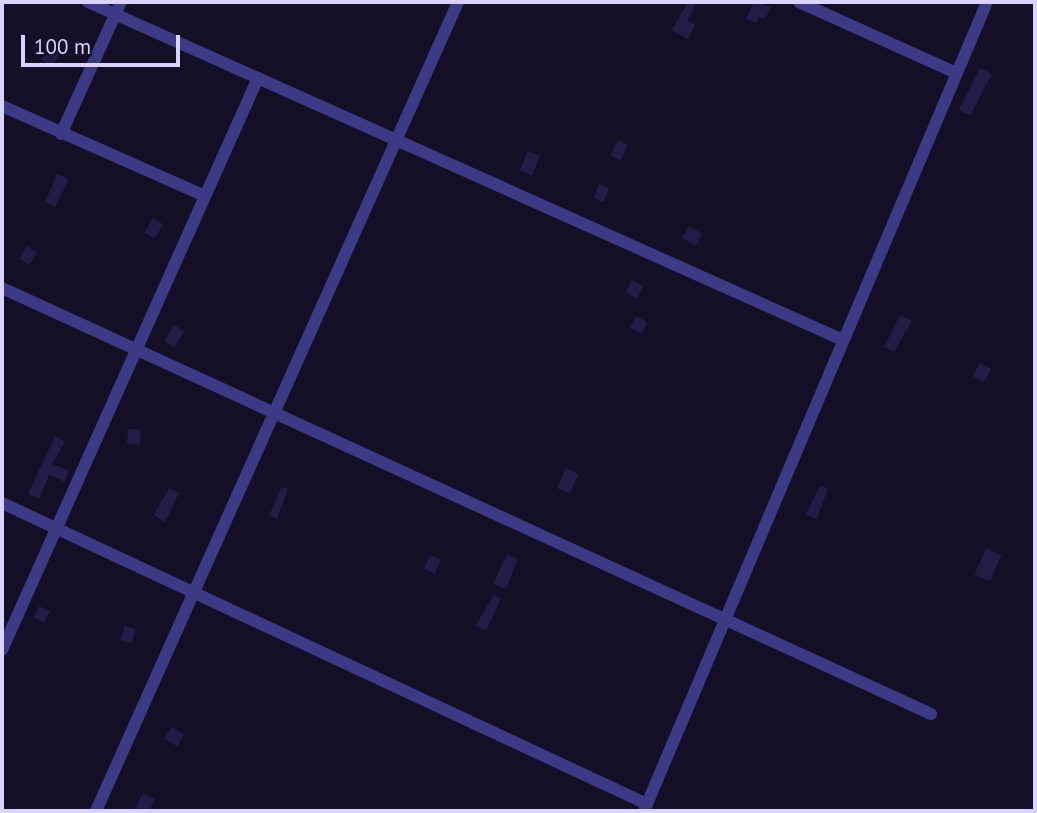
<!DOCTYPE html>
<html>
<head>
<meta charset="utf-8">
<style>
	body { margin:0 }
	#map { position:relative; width:1037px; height:813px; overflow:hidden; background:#130f26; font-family:"PT Sans",sans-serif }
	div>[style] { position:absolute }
	.building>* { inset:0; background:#241b47; transform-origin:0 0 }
	.minor>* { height:12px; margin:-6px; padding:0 6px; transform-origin:6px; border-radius:6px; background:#3d3a85 }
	span { translate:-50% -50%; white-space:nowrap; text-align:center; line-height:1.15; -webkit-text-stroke:7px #130f26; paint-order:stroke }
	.frame { position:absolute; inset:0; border:4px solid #d9d4ff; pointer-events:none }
	.scale { position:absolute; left:21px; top:35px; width:159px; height:32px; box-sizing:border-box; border:4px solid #d9d4ff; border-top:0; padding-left:9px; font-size:21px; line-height:24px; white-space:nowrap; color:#d9d4ff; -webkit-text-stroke:5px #130f26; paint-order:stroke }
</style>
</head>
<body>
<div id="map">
	<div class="building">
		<i style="clip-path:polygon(688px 2px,697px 2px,688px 21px,695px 25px,688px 39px,672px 30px)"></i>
		<i style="clip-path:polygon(754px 2px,771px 7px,765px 19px,759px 17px,756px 23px,746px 19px)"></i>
		<i style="left:49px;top:46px;width:13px;height:16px;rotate:29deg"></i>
		<i style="left:980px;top:68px;width:13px;height:47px;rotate:27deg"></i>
		<i style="left:618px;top:140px;width:11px;height:17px;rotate:27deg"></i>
		<i style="left:528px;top:151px;width:13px;height:21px;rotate:23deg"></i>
		<i style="clip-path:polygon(57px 174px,69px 179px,55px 207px,45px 202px)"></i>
		<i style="left:599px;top:184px;width:11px;height:15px;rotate:22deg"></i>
		<i style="left:153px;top:218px;width:12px;height:17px;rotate:31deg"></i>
		<i style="left:689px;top:226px;width:16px;height:14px;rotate:30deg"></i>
		<i style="left:27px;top:246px;width:12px;height:15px;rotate:31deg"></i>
		<i style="left:632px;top:280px;width:13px;height:14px;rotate:27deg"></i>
		<i style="clip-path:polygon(900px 315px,912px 321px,894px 352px,884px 347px)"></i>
		<i style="left:636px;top:316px;width:13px;height:13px;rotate:29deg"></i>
		<i style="left:174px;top:325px;width:12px;height:19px;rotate:31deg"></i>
		<i style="left:980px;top:363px;width:13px;height:15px;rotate:29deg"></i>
		<i style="left:128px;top:429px;width:13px;height:15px;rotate:4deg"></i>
		<i style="clip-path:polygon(55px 436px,65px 442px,52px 464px,69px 471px,65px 482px,49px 475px,39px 499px,28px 494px)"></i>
		<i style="left:566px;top:468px;width:14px;height:22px;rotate:25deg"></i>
		<i style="clip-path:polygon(820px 486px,828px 489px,817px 519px,806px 515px)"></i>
		<i style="clip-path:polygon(281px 487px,288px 489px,277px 519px,269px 516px)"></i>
		<i style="clip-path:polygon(169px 488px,179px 493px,165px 522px,154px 515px)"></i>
		<i style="left:986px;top:548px;width:17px;height:29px;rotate:24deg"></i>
		<i style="clip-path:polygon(507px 554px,518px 559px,506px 589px,493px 584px)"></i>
		<i style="left:430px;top:555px;width:12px;height:15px;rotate:24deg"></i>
		<i style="clip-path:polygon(494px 595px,501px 598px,486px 631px,475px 626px)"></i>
		<i style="left:39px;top:606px;width:12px;height:13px;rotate:24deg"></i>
		<i style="left:124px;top:626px;width:12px;height:15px;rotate:14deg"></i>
		<i style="left:171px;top:727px;width:15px;height:14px;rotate:28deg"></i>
		<i style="clip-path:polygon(143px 793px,155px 799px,149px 811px,134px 811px)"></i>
	</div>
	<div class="minor">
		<i style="left:88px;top:2px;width:827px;rotate:24.12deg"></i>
		<i style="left:799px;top:2px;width:172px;rotate:24.3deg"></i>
		<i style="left:2px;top:106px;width:222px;rotate:23.9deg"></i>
		<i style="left:61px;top:134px;width:145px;rotate:-65.6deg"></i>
		<i style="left:2px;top:288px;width:1022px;rotate:24.63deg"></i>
		<i style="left:2px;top:503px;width:712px;rotate:25.02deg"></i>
		<i style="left:2px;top:650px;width:627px;rotate:-65.89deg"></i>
		<i style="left:96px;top:811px;width:886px;rotate:-65.89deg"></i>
		<i style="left:644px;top:811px;width:879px;rotate:-67.02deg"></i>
	</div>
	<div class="frame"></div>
	<div class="scale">100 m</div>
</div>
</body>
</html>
